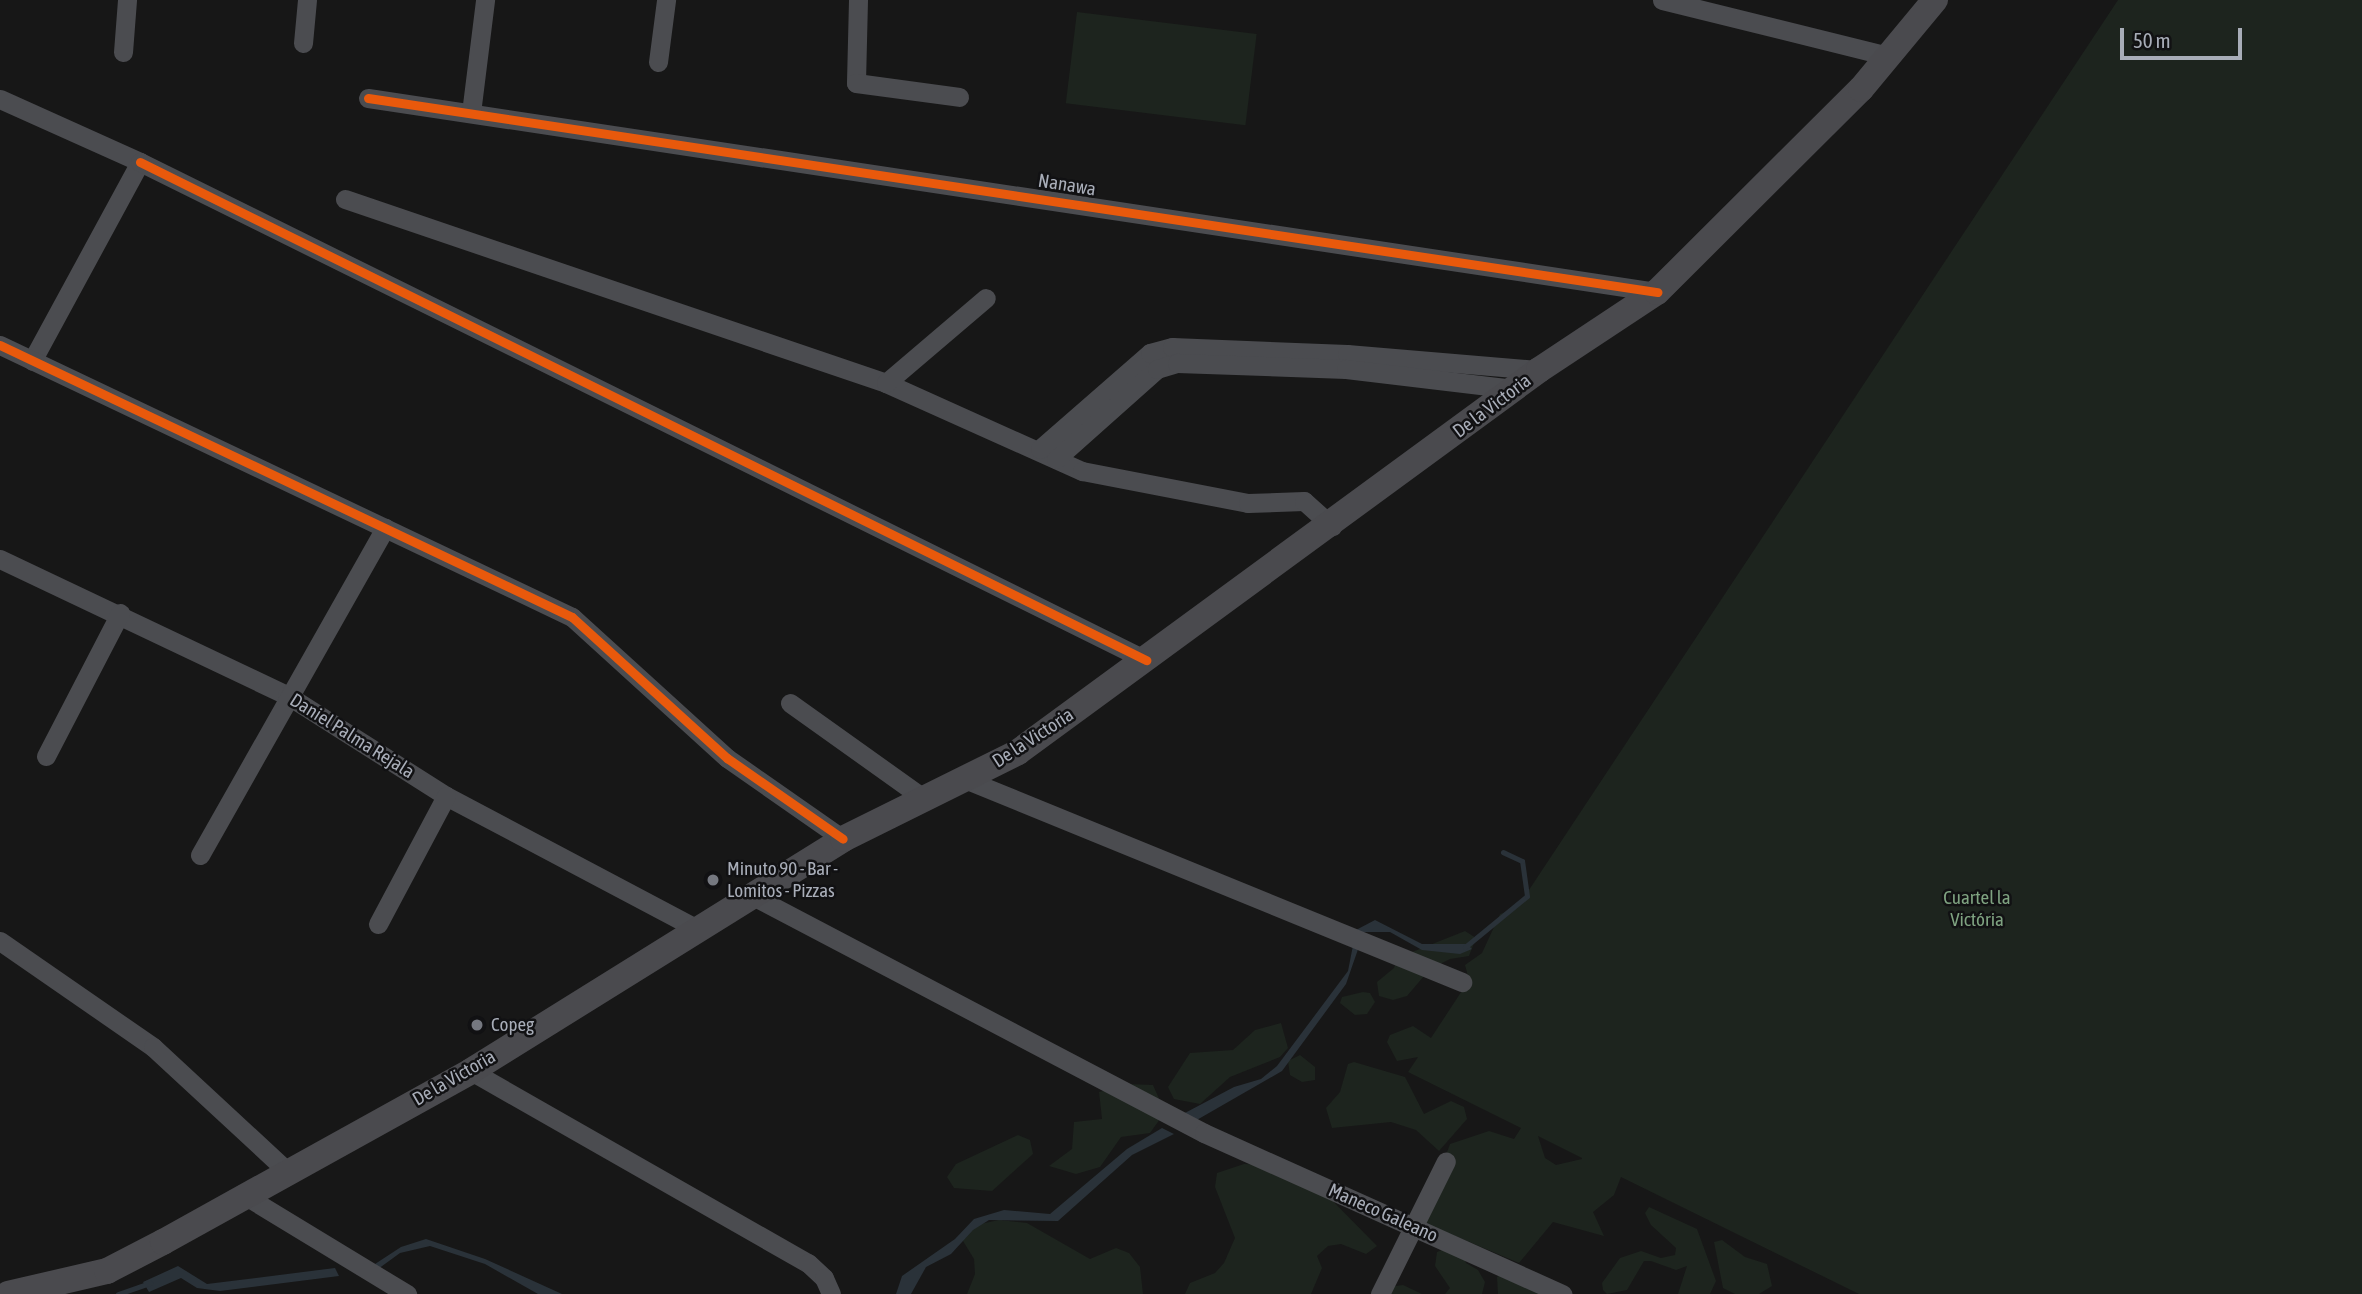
<!DOCTYPE html>
<html>
<head>
<meta charset="utf-8">
<style>
	body { margin:0 }
	#map { position:relative; width:2362px; height:1294px; overflow:hidden; background:#171717; font-family:"Asap Condensed",sans-serif }
	div>[style] { position:absolute }
	.green>* { inset:0; background:#1d241e; transform-origin:0 0 }
	.water>* { inset:0; background:#2a3239 }
	.stream>* { height:5px; margin:-2.5px; padding:0 2.5px; transform-origin:2.5px; border-radius:2.5px; background:#2a3239 }
	.minor>* { height:19px; margin:-9.5px; padding:0 9.5px; transform-origin:9.5px; border-radius:9.5px; background:#4b4c50 }
	.secondary>* { height:26px; margin:-13px; padding:0 13px; transform-origin:13px; border-radius:13px; background:#4a4a4e }
	.cycleway>* { height:9px; margin:-4.5px; padding:0 4.5px; transform-origin:4.5px; border-radius:4.5px; background:#e8590c }
	.dots>* { width:19px; height:19px; translate:-50% -50%; box-sizing:border-box; border:4px solid #111113; border-radius:50% }
	span { translate:-50% -50%; white-space:nowrap; text-align:center; line-height:1.15; -webkit-text-stroke:5px #111113; paint-order:stroke }
	.street-label { font-size:19px; color:#a8adb8 }
	.poi-label { font-size:19px; color:#a8adb8 }
	.left { translate:0 -50%; text-align:left }
	.park-label { font-size:19px; color:#7fa381 }
	.scale { position:absolute; left:2120px; top:28px; width:122px; height:32px; box-sizing:border-box; border:4px solid #a8adb8; border-top:0; padding-left:9px; font-size:21px; line-height:24px; white-space:nowrap; color:#a8adb8; -webkit-text-stroke:5px #111113; paint-order:stroke }
</style>
</head>
<body>
<div id="map">
	<div class="green">
		<i style="clip-path:polygon(evenodd,2118px 0,2362px 0,2362px 1294px,1859px 1294px,1621px 1177px,1614px 1195px,1593px 1212px,1604px 1236px,1553px 1222px,1519px 1263px,1434px 1227px,1422px 1220px,1450px 1144px,1489px 1131px,1514px 1139px,1521px 1128px,1408px 1072px,1418px 1057px,1397px 1061px,1387px 1042px,1390px 1035px,1413px 1026px,1431px 1038px,1469px 980px,1465px 965px,1482px 953px,1500px 914px,1517px 908px,2118px 0,1538px 1136px,1582px 1158px,1582px 1159px,1556px 1165px,1545px 1158px,1538px 1136px)"></i>
		<i style="left:1077px;top:12px;width:181px;height:92px;rotate:7deg"></i>
		<i style="clip-path:polygon(1465px 931px,1476px 938px,1469px 956px,1450px 959px,1430px 969px,1407px 996px,1393px 1000px,1379px 996px,1377px 982px,1394px 968px,1397px 958px)"></i>
		<i style="clip-path:polygon(1363px 992px,1370px 993px,1375px 1002px,1367px 1014px,1355px 1015px,1340px 1003px,1342px 997px)"></i>
		<i style="clip-path:polygon(1281px 1023px,1288px 1048px,1280px 1057px,1230px 1077px,1200px 1104px,1174px 1099px,1168px 1087px,1190px 1053px,1233px 1050px,1255px 1030px)"></i>
		<i style="clip-path:polygon(1300px 1055px,1315px 1067px,1315px 1080px,1302px 1082px,1290px 1075px,1288px 1061px)"></i>
		<i style="clip-path:polygon(1354px 1062px,1405px 1077px,1424px 1114px,1451px 1101px,1464px 1107px,1467px 1119px,1439px 1151px,1416px 1130px,1391px 1122px,1332px 1128px,1326px 1108px,1340px 1092px,1348px 1064px)"></i>
		<i style="clip-path:polygon(1127px 1084px,1153px 1085px,1165px 1112px,1150px 1133px,1121px 1137px,1100px 1167px,1076px 1174px,1049px 1166px,1072px 1149px,1074px 1122px,1102px 1119px,1099px 1092px)"></i>
		<i style="clip-path:polygon(1018px 1135px,1030px 1140px,1033px 1154px,992px 1191px,954px 1188px,947px 1177px,956px 1164px)"></i>
		<i style="clip-path:polygon(1244px 1164px,1273px 1165px,1322px 1190px,1377px 1246px,1366px 1254px,1341px 1244px,1328px 1246px,1317px 1256px,1322px 1268px,1311px 1294px,1185px 1294px,1190px 1283px,1215px 1273px,1224px 1263px,1235px 1238px,1215px 1187px,1217px 1173px)"></i>
		<i style="clip-path:polygon(1649px 1207px,1697px 1229px,1716px 1281px,1710px 1294px,1678px 1294px,1687px 1266px,1676px 1270px,1651px 1261px,1644px 1261px,1627px 1290px,1607px 1294px,1603px 1290px,1602px 1283px,1620px 1258px,1641px 1251px,1661px 1258px,1675px 1255px,1676px 1248px,1651px 1225px,1645px 1213px)"></i>
		<i style="clip-path:polygon(999px 1220px,1027px 1223px,1090px 1259px,1116px 1248px,1129px 1253px,1140px 1267px,1143px 1294px,967px 1294px,975px 1274px,974px 1259px,960px 1236px,971px 1226px)"></i>
		<i style="clip-path:polygon(1722px 1240px,1745px 1257px,1767px 1264px,1772px 1286px,1759px 1294px,1735px 1294px,1723px 1288px,1714px 1242px)"></i>
		<i style="clip-path:polygon(1449px 1247px,1462px 1250px,1466px 1263px,1478px 1270px,1485px 1282px,1482px 1294px,1445px 1294px,1450px 1288px,1435px 1266px,1437px 1252px)"></i>
		<i style="clip-path:polygon(1508px 1270px,1545px 1294px,1498px 1294px,1497px 1277px)"></i>
		<i style="clip-path:polygon(1403px 1285px,1422px 1294px,1375px 1294px,1388px 1287px)"></i>
	</div>
	<div class="water">
		<i style="clip-path:polygon(1375px 920px,1422px 944px,1467px 944px,1472px 949px,1460px 954px,1422px 950px,1390px 932px,1364px 932px,1346px 984px,1282px 1071px,1195px 1121px,1183px 1114px,1234px 1087px,1261px 1079px,1277px 1066px,1348px 971px,1356px 930px)"></i>
		<i style="clip-path:polygon(1162px 1128px,1174px 1134px,1132px 1155px,1058px 1221px,989px 1220px,973px 1230px,951px 1254px,926px 1267px,911px 1294px,896px 1294px,902px 1276px,955px 1239px,974px 1219px,1004px 1210px,1050px 1214px,1127px 1149px)"></i>
		<i style="clip-path:polygon(426px 1239px,485px 1259px,562px 1294px,538px 1294px,485px 1264px,430px 1246px,400px 1253px,378px 1269px,375px 1264px,401px 1247px)"></i>
		<i style="clip-path:polygon(178px 1266px,207px 1284px,335px 1268px,339px 1276px,220px 1291px,197px 1288px,181px 1278px,149px 1292px,143px 1282px)"></i>
	</div>
	<div class="stream">
		<i style="left:1465px;top:947px;width:80px;rotate:-39.4deg"></i>
		<i style="left:1527px;top:896px;width:35px;rotate:-98deg"></i>
		<i style="left:1522px;top:861px;width:21px;rotate:-155deg"></i>
		<i style="left:118px;top:1294px;width:34px;rotate:-19deg"></i>
	</div>
	<div class="minor">
		<i style="left:858px;top:0;width:83px;rotate:91.4deg"></i>
		<i style="left:856px;top:83px;width:104px;rotate:7.7deg"></i>
		<i style="left:1662px;top:0;width:234px;rotate:13.9deg"></i>
		<i style="left:303px;top:43px;width:43px;rotate:-84.7deg"></i>
		<i style="left:123px;top:52px;width:52px;rotate:-85.6deg"></i>
		<i style="left:658px;top:62px;width:63px;rotate:-82.6deg"></i>
		<i style="left:368px;top:98px;width:1304px;rotate:8.56deg"></i>
		<i style="left:0;top:99px;width:154px;rotate:24.2deg"></i>
		<i style="left:140px;top:162px;width:226px;rotate:118.5deg"></i>
		<i style="left:471px;top:113px;width:114px;rotate:-82.9deg"></i>
		<i style="left:140px;top:162px;width:1123px;rotate:26.34deg"></i>
		<i style="left:345px;top:199px;width:571px;rotate:18.78deg"></i>
		<i style="left:886px;top:383px;width:215px;rotate:24.2deg"></i>
		<i style="left:1082px;top:471px;width:169px;rotate:10.9deg"></i>
		<i style="left:1248px;top:503px;width:56px;rotate:-2deg"></i>
		<i style="left:1304px;top:501px;width:38px;rotate:42deg"></i>
		<i style="left:0;top:345px;width:633px;rotate:25.43deg"></i>
		<i style="left:572px;top:617px;width:210px;rotate:42.3deg"></i>
		<i style="left:727px;top:758px;width:141px;rotate:34.9deg"></i>
		<i style="left:886px;top:383px;width:131px;rotate:-40.4deg"></i>
		<i style="left:1040px;top:449px;width:146px;rotate:-41.1deg"></i>
		<i style="left:1150px;top:353px;width:23px;rotate:-15deg"></i>
		<i style="left:1172px;top:347px;width:175px;rotate:2.3deg"></i>
		<i style="left:1347px;top:354px;width:193px;rotate:4.8deg"></i>
		<i style="left:1056px;top:459px;width:135px;rotate:-41.7deg"></i>
		<i style="left:1157px;top:369px;width:21px;rotate:-17deg"></i>
		<i style="left:1177px;top:363px;width:169px;rotate:2deg"></i>
		<i style="left:1346px;top:369px;width:169px;rotate:6.8deg"></i>
		<i style="left:0;top:559px;width:318px;rotate:25.4deg"></i>
		<i style="left:287px;top:695px;width:188px;rotate:32.4deg"></i>
		<i style="left:446px;top:796px;width:282px;rotate:27.9deg"></i>
		<i style="left:790px;top:703px;width:167px;rotate:35.5deg"></i>
		<i style="left:46px;top:756px;width:161px;rotate:-62.6deg"></i>
		<i style="left:967px;top:780px;width:535px;rotate:22.2deg"></i>
		<i style="left:200px;top:855px;width:376px;rotate:-60.5deg"></i>
		<i style="left:753px;top:896px;width:509px;rotate:27.72deg"></i>
		<i style="left:1204px;top:1133px;width:393px;rotate:24.2deg"></i>
		<i style="left:378px;top:924px;width:145px;rotate:-62deg"></i>
		<i style="left:0;top:941px;width:186px;rotate:34.7deg"></i>
		<i style="left:153px;top:1047px;width:181px;rotate:42.8deg"></i>
		<i style="left:471px;top:1071px;width:388px;rotate:29.7deg"></i>
		<i style="left:808px;top:1263px;width:22px;rotate:43deg"></i>
		<i style="left:824px;top:1278px;width:17px;rotate:66deg"></i>
		<i style="left:244px;top:1195px;width:191px;rotate:31.3deg"></i>
		<i style="left:1380px;top:1294px;width:148px;rotate:-63.6deg"></i>
	</div>
	<div class="secondary">
		<i style="left:8px;top:1294px;width:102px;rotate:-13.1deg"></i>
		<i style="left:107px;top:1271px;width:63px;rotate:-27.4deg"></i>
		<i style="left:163px;top:1242px;width:352px;rotate:-29deg"></i>
		<i style="left:471px;top:1071px;width:438px;rotate:-31.9deg"></i>
		<i style="left:843px;top:839px;width:195px;rotate:-26.4deg"></i>
		<i style="left:1018px;top:752px;width:646px;rotate:-36.25deg"></i>
		<i style="left:1539px;top:370px;width:141px;rotate:-33.5deg"></i>
		<i style="left:1657px;top:292px;width:288px;rotate:-44.9deg"></i>
		<i style="left:1861px;top:89px;width:116px;rotate:-50.3deg"></i>
	</div>
	<div class="cycleway">
		<i style="left:368px;top:98px;width:1304px;rotate:8.56deg"></i>
		<i style="left:140px;top:162px;width:1123px;rotate:26.34deg"></i>
		<i style="left:0;top:345px;width:633px;rotate:25.43deg"></i>
		<i style="left:572px;top:617px;width:210px;rotate:42.3deg"></i>
		<i style="left:727px;top:758px;width:141px;rotate:34.9deg"></i>
	</div>
	<div class="dots">
		<i style="left:713px;top:880px;background:#757880"></i>
		<i style="left:477px;top:1025px;background:#757880"></i>
	</div>
	<div class="street-label">
		<span style="left:1067px;top:185px;rotate:9deg">Nanawa</span>
		<span style="left:1492px;top:406px;rotate:-37deg">De la Victoria</span>
		<span style="left:352px;top:736px;rotate:32deg">Daniel Palma Rejala</span>
		<span style="left:1033px;top:738px;rotate:-33deg">De la Victoria</span>
		<span style="left:454px;top:1078px;rotate:-30deg">De la Victoria</span>
		<span style="left:1383px;top:1213px;rotate:24deg">Maneco Galeano</span>
	</div>
	<div class="poi-label">
		<span class="left" style="left:727px;top:880px">Minuto 90 - Bar -<br>Lomitos - Pizzas</span>
		<span class="left" style="left:491px;top:1025px">Copeg</span>
	</div>
	<div class="park-label">
		<span style="left:1977px;top:909px">Cuartel la<br>Victória</span>
	</div>
	<div class="scale">50 m</div>
</div>
</body>
</html>
